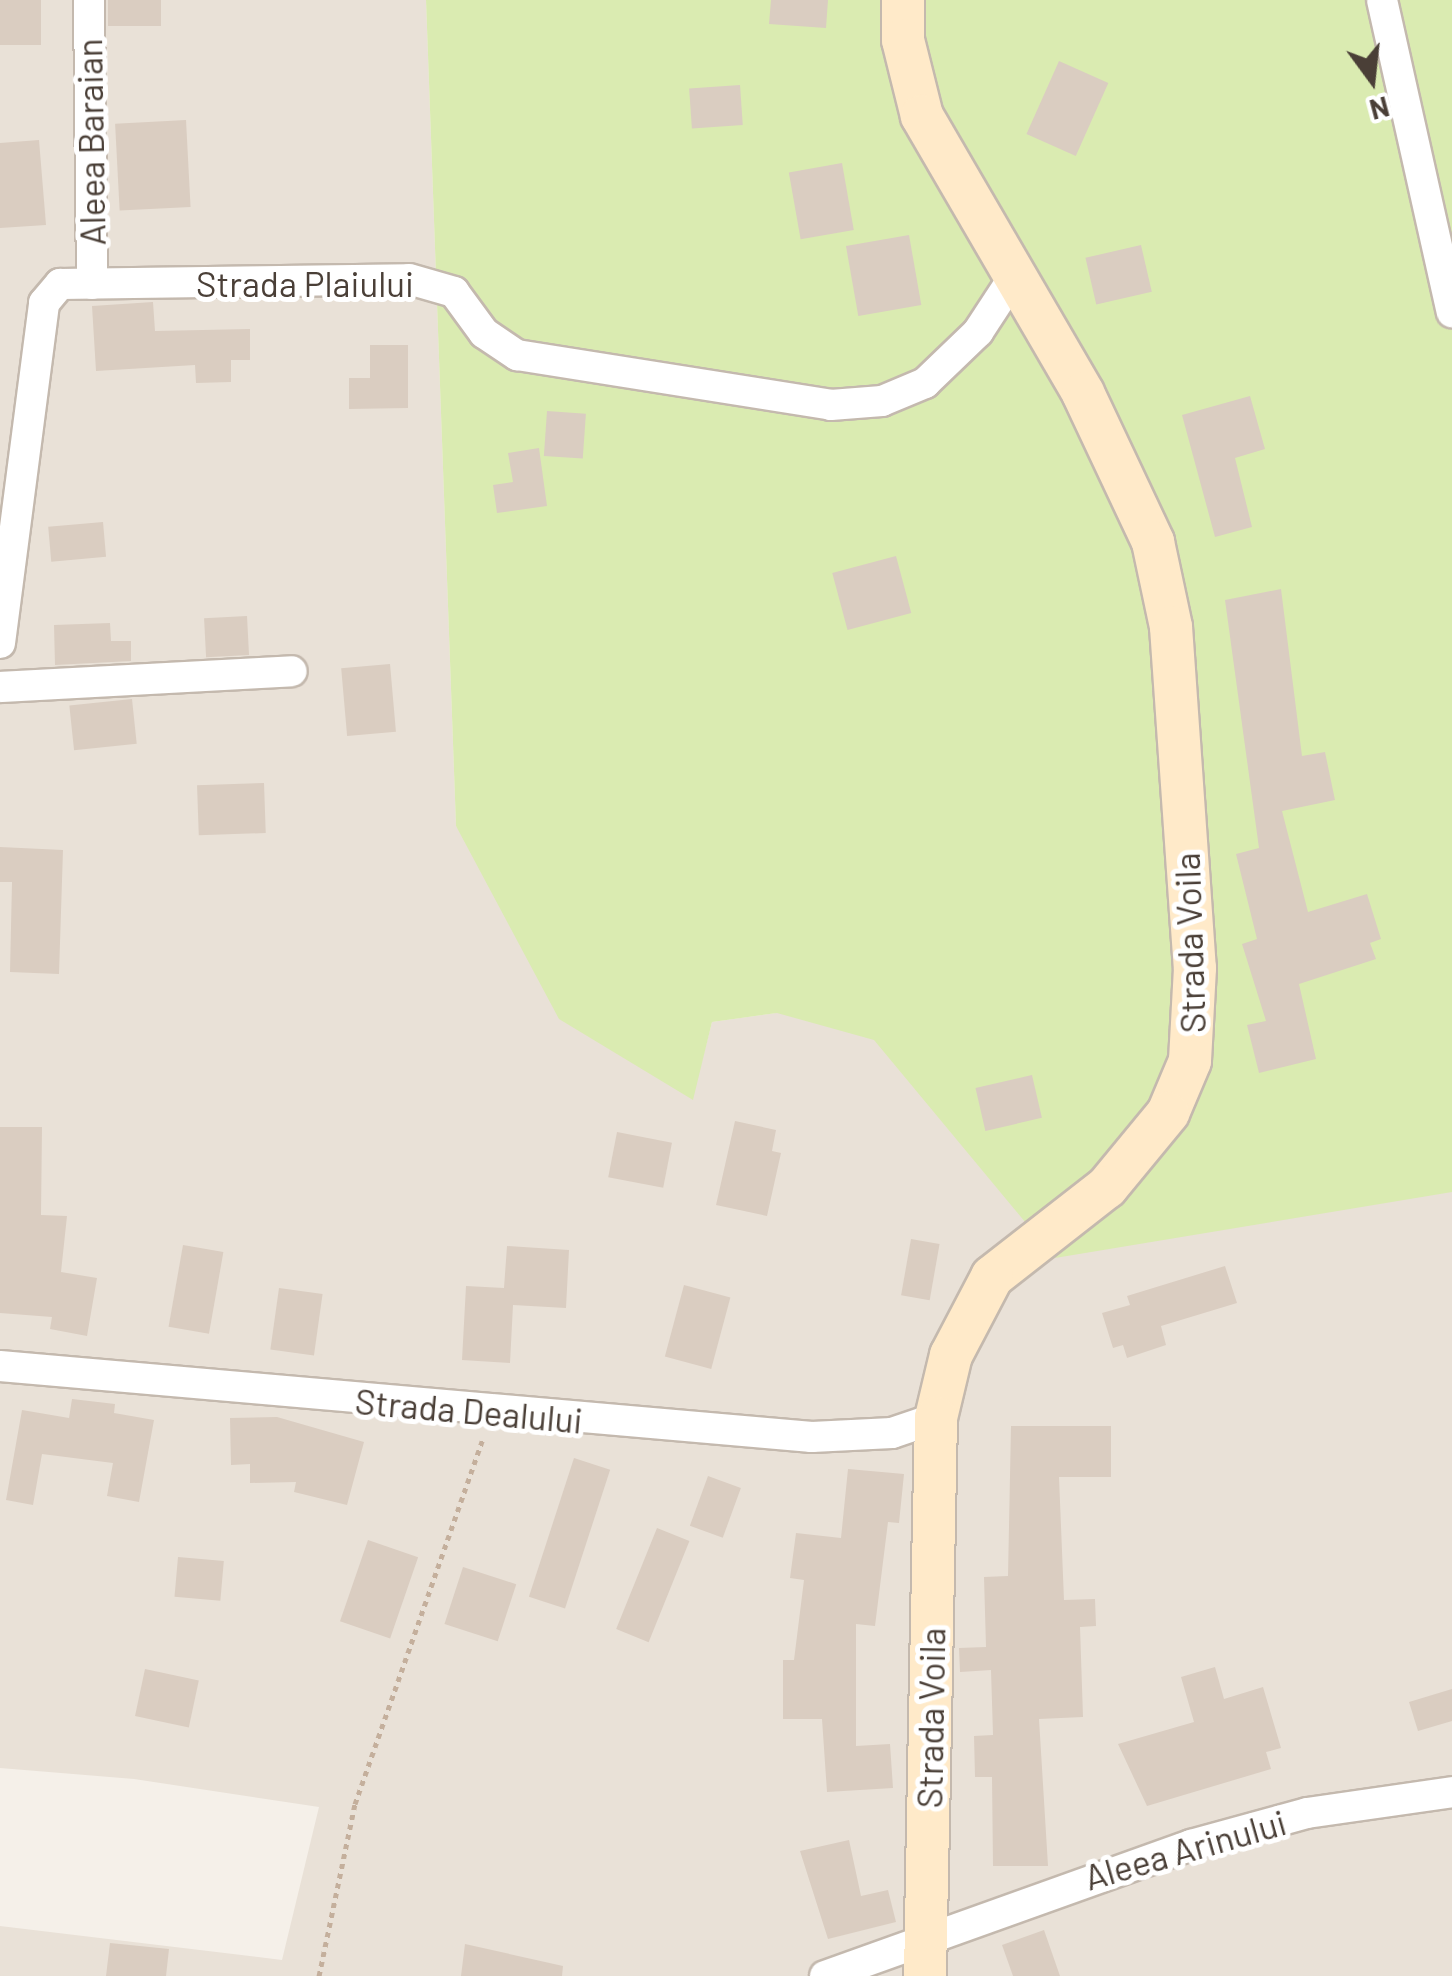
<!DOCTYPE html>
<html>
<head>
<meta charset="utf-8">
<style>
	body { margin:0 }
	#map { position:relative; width:1452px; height:1976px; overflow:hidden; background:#f5f0e9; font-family:Barlow,sans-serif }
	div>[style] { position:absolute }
	.residential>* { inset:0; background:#e9e1d7 }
	.green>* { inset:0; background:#daebb1 }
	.building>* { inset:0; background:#dacdc1; transform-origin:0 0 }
	.path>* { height:5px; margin-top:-2.5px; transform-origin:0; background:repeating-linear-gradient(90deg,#c4af9c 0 5px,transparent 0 10px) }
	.roads { filter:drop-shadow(2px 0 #c4b9ae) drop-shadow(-2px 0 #c4b9ae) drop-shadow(0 2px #c4b9ae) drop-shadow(0 -2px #c4b9ae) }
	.street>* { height:30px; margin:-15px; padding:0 15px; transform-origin:15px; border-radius:15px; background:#fff }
	.secondary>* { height:42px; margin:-21px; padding:0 21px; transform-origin:21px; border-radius:21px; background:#ffeac9 }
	span { translate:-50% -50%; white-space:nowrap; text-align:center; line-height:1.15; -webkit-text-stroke:10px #fff; paint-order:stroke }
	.street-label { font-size:35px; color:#4a3f37 }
	.north { position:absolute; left:1322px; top:30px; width:100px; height:100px; -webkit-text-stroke:8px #fff; paint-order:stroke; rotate:165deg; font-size:28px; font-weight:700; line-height:40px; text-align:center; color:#4a3f37 }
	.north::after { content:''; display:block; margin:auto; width:35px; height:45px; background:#4a3f37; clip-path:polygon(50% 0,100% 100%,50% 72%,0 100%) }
</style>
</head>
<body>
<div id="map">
	<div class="residential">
		<i style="clip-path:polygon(0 0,426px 0,456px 826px,692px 1099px,712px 1022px,776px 1013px,1452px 504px,1452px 1976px,0 1976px,0 1926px,282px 1960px,319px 1807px,134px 1779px,0 1768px)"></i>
	</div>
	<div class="green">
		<i style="clip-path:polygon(426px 0,1452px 0,1452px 1192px,1055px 1258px,874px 1040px,777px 1013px,712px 1022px,693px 1100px,559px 1019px,456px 826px)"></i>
	</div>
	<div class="building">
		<i style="left:0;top:0;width:41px;height:45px"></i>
		<i style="left:108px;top:0;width:53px;height:26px"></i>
		<i style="clip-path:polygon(771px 0,828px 0,826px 28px,769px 24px)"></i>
		<i style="left:1059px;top:61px;width:54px;height:80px;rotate:24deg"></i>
		<i style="left:740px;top:85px;width:40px;height:51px;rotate:86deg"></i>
		<i style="left:186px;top:120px;width:87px;height:71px;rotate:87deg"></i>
		<i style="clip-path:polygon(39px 140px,46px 225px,0 228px,0 143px)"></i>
		<i style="left:842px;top:163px;width:68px;height:54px;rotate:80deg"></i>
		<i style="left:909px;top:235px;width:71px;height:64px;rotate:80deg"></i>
		<i style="left:1141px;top:245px;width:48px;height:57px;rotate:77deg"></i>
		<i style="clip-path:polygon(153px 302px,155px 331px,250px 329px,250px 360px,231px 360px,231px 382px,196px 383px,195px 365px,96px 371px,92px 306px)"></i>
		<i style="clip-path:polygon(370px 345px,408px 345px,408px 408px,349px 409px,349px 378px,370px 378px)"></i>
		<i style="clip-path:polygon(1250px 396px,1265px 449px,1235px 458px,1252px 527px,1215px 537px,1182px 415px)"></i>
		<i style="left:547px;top:411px;width:39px;height:45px;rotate:4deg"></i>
		<i style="clip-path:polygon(539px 448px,547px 506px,497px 513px,493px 485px,513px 482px,508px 453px)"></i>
		<i style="left:103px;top:522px;width:35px;height:55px;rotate:85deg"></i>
		<i style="left:896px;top:556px;width:59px;height:66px;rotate:75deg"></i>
		<i style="clip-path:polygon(1281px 589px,1302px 756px,1325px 752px,1335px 800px,1282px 811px,1308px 912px,1367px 894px,1381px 939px,1370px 943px,1376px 959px,1299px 984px,1316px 1059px,1259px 1073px,1247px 1025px,1266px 1021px,1242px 944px,1257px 939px,1236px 854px,1259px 848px,1225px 600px)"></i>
		<i style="left:247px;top:616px;width:39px;height:43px;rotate:87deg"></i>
		<i style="clip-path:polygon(110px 623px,111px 641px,131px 641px,131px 661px,55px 665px,54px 625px)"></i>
		<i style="left:390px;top:664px;width:68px;height:49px;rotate:85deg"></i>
		<i style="left:132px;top:699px;width:45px;height:63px;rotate:84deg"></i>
		<i style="left:264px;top:783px;width:50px;height:67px;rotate:88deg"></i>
		<i style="clip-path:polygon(0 847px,63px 850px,59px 974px,10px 972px,12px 882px,0 882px)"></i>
		<i style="left:1032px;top:1075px;width:44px;height:58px;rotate:77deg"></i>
		<i style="clip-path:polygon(735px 1121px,776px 1130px,772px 1151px,781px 1153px,767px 1216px,716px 1205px)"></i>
		<i style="clip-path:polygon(0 1127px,42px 1127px,41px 1215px,67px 1216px,61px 1272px,97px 1278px,87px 1336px,50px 1329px,52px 1317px,0 1313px)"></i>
		<i style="left:617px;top:1132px;width:56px;height:46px;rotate:11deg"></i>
		<i style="left:911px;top:1239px;width:29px;height:57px;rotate:10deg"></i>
		<i style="left:183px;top:1245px;width:41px;height:83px;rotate:10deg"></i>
		<i style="clip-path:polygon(507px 1246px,569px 1250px,566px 1308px,513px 1305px,510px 1363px,462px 1360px,466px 1286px,504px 1288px)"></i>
		<i style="clip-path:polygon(1225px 1266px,1237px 1303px,1161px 1326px,1166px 1345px,1127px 1358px,1123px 1345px,1113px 1348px,1102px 1313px,1130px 1305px,1127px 1296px)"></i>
		<i style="left:684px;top:1285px;width:48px;height:74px;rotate:15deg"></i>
		<i style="left:279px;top:1288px;width:44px;height:62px;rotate:8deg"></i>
		<i style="clip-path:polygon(72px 1399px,115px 1404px,114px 1413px,154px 1420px,139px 1502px,107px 1496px,113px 1463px,42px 1454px,33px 1505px,6px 1500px,22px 1410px,69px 1418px)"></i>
		<i style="clip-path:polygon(277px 1417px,364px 1442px,347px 1505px,294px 1492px,296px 1482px,250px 1483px,250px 1464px,231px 1465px,230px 1418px)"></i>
		<i style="clip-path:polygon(1011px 1426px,1111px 1426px,1111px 1477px,1059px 1477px,1064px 1600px,1095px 1599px,1096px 1626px,1080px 1627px,1083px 1717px,1039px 1719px,1048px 1866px,993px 1866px,992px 1777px,975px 1777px,974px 1736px,993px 1735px,991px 1670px,960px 1672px,959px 1648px,986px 1647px,984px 1577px,1008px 1576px)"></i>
		<i style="left:574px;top:1458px;width:38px;height:146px;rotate:18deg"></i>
		<i style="clip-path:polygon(848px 1469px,904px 1474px,899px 1523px,888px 1522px,875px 1626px,856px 1624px,856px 1746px,890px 1744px,893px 1788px,827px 1792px,822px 1719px,783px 1719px,783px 1660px,794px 1660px,804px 1580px,790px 1578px,796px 1533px,841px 1538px)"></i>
		<i style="left:708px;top:1476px;width:35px;height:53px;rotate:20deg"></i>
		<i style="left:657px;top:1528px;width:35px;height:109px;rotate:22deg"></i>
		<i style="left:368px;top:1540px;width:53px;height:86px;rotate:19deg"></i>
		<i style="left:178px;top:1557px;width:46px;height:40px;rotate:5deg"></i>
		<i style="left:463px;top:1567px;width:56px;height:60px;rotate:18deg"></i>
		<i style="clip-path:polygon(1215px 1667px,1224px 1699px,1263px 1687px,1281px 1748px,1266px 1752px,1271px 1769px,1147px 1806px,1118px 1744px,1194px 1722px,1181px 1677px)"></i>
		<i style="left:145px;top:1669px;width:55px;height:48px;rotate:12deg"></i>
		<i style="clip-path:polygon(1452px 1689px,1452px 1721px,1418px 1731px,1409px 1702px)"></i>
		<i style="clip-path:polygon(849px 1840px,861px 1896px,888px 1890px,896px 1922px,828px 1939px,800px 1851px)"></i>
		<i style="clip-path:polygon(1044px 1930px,1060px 1976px,1013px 1976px,1002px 1945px)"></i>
		<i style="clip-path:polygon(110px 1943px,169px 1949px,166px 1976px,106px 1976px)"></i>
		<i style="clip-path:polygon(465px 1944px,563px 1966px,562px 1976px,461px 1976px)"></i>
	</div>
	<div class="path">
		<i style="left:319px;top:1976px;width:176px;rotate:-78.2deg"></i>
		<i style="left:355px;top:1804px;width:387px;rotate:-70.7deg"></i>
	</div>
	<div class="roads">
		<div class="street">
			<i style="left:89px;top:0;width:284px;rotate:89.4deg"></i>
			<i style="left:1382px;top:0;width:320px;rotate:77.4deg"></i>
			<i style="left:0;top:643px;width:343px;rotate:-82.6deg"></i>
			<i style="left:44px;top:303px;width:25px;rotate:-50deg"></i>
			<i style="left:60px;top:284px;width:349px;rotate:-0.8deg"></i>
			<i style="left:409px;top:279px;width:47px;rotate:16.1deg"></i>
			<i style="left:454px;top:292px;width:51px;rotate:53.8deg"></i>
			<i style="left:484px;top:333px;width:40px;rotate:34deg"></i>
			<i style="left:517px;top:355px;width:318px;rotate:9deg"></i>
			<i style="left:831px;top:405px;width:51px;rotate:-4.5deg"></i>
			<i style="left:882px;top:401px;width:47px;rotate:-22.7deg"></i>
			<i style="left:925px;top:383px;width:74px;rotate:-43.9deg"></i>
			<i style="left:978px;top:332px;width:62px;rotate:-56.8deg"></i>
			<i style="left:0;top:687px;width:292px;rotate:-3.1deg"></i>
			<i style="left:0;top:1366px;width:815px;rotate:5deg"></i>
			<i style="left:812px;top:1437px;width:80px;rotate:-2.9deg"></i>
			<i style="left:892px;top:1433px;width:46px;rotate:-18.8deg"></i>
			<i style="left:825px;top:1976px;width:389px;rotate:-19.7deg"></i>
			<i style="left:1191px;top:1845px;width:120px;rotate:-15.4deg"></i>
			<i style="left:1307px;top:1813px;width:147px;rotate:-8.2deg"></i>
		</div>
		<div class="secondary">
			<i style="left:903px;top:0;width:40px;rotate:90deg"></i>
			<i style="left:903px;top:40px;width:78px;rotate:76deg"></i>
			<i style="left:922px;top:116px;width:320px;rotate:59.8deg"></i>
			<i style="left:1083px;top:393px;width:165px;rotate:64.8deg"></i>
			<i style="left:1153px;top:542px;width:87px;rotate:78deg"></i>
			<i style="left:1171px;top:627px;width:342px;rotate:86deg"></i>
			<i style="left:1195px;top:968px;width:93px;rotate:93.1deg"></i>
			<i style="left:1190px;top:1061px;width:56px;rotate:112.9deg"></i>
			<i style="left:1168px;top:1113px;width:96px;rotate:129.5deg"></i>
			<i style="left:1107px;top:1187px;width:146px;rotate:142deg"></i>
			<i style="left:992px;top:1277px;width:88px;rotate:117.7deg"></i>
			<i style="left:951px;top:1355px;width:65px;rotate:103.4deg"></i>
			<i style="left:936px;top:1418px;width:558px;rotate:91.13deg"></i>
		</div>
	</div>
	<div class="street-label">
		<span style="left:90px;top:142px;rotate:-91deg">Aleea Baraian</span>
		<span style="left:305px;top:283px">Strada Plaiului</span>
		<span style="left:1189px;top:943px;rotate:-92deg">Strada Voila</span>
		<span style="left:469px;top:1410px;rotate:5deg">Strada Dealului</span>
		<span style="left:930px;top:1718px;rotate:-89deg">Strada Voila</span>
		<span style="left:1185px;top:1849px;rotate:-16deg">Aleea Arinului</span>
	</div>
	<div class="north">N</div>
</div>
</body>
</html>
